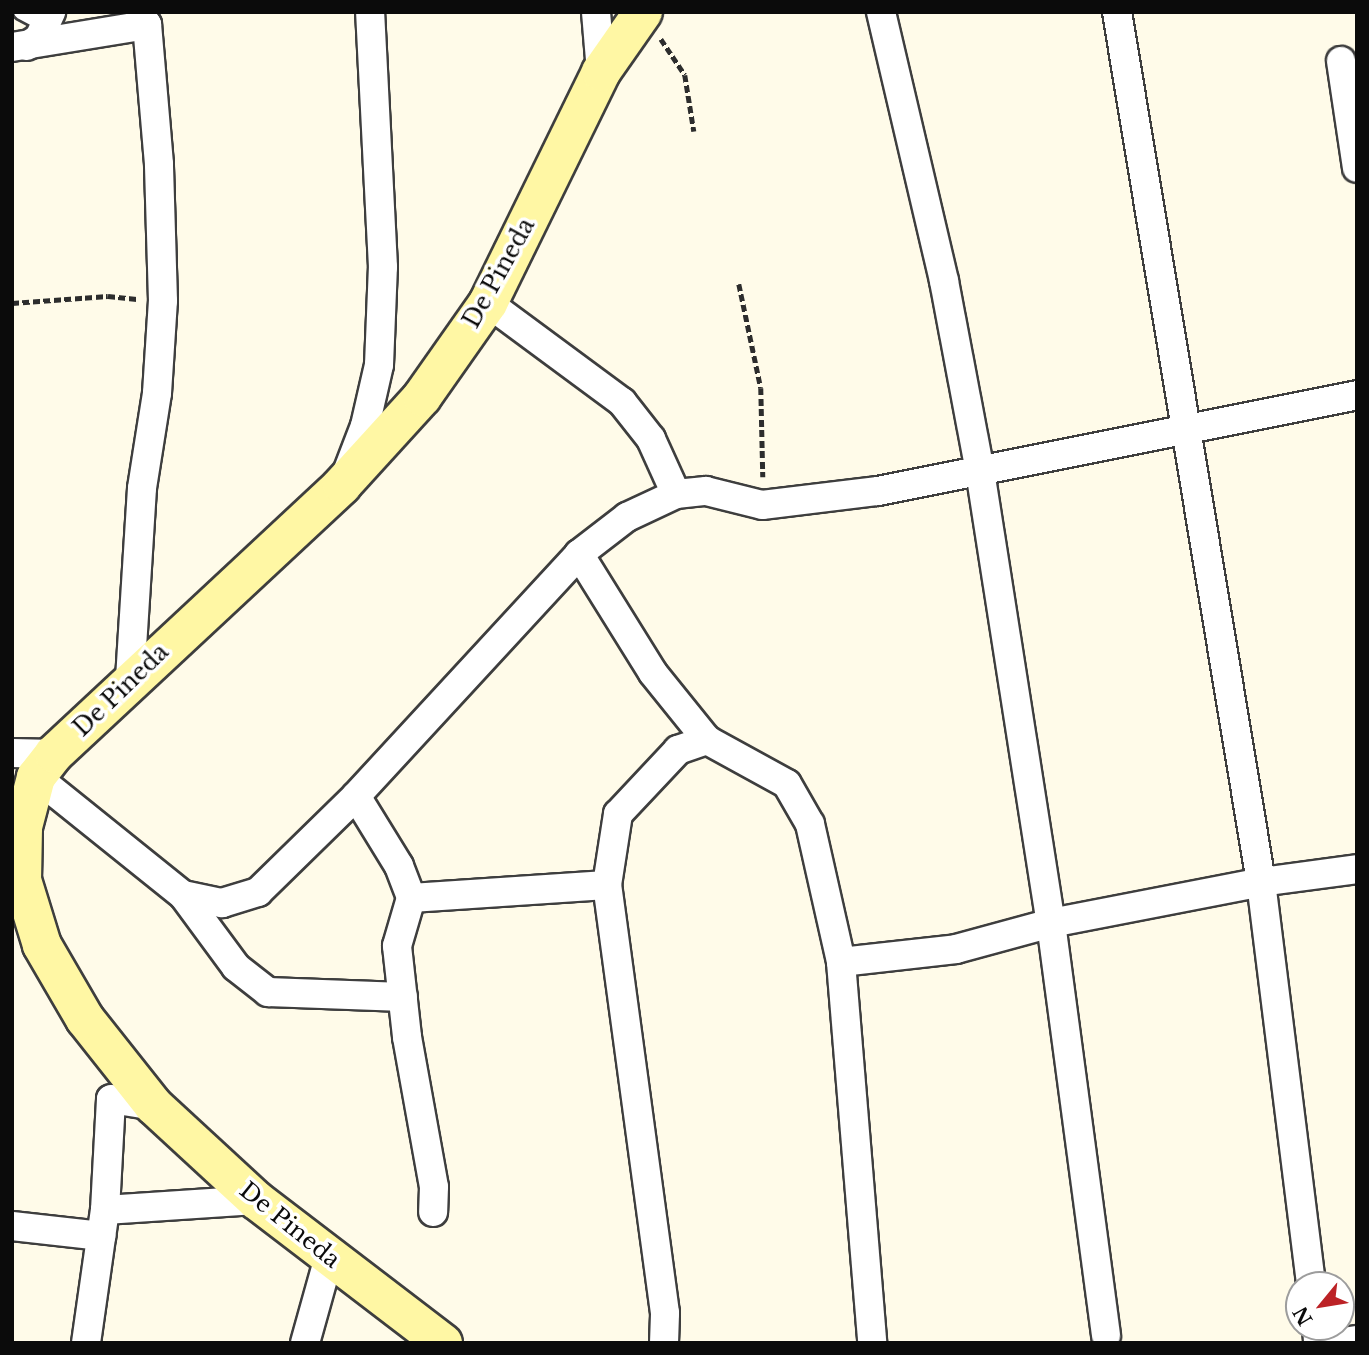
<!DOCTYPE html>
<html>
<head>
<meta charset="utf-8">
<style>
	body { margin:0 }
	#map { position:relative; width:1369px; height:1355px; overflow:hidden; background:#fffbe9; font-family:"Libre Baskerville",serif }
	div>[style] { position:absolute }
	.path>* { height:4.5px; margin-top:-2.25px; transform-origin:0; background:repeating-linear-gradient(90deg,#2d2d2d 0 7px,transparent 0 10.5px) }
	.roads { filter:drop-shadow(2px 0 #3e3e3e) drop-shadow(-2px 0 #3e3e3e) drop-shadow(0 2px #3e3e3e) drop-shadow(0 -2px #3e3e3e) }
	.lane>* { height:14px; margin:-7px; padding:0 7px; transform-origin:7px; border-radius:7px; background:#fff }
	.street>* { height:28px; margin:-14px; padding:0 14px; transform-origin:14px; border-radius:14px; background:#fff }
	.secondary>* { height:38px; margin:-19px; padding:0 19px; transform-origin:19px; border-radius:19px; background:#fff7a4 }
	span { translate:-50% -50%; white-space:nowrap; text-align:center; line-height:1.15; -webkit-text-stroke:7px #fff; paint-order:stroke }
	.street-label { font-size:23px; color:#0b0b0b }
	.frame { position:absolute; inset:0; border:14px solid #0b0b0b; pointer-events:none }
	.north { position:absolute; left:1285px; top:1271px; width:70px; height:70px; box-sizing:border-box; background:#fff; border:2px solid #9d9d9d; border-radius:50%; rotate:240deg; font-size:19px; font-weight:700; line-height:28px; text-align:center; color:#0b0b0b }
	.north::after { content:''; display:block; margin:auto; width:24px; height:32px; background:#bc2226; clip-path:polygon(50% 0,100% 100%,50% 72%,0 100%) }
</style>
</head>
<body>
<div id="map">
	<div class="path">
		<i style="left:661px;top:39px;width:43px;rotate:56.3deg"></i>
		<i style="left:685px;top:75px;width:57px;rotate:80.9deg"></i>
		<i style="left:739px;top:284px;width:106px;rotate:78.1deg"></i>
		<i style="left:761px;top:388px;width:89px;rotate:88.7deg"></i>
		<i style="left:12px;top:303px;width:96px;rotate:-4.2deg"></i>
		<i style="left:108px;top:296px;width:29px;rotate:6deg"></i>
	</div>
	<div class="roads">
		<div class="lane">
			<i style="left:21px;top:12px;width:30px;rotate:28deg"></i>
		</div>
		<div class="street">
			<i style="left:596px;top:12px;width:60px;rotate:85.2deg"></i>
			<i style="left:881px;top:12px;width:276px;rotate:76.8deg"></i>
			<i style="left:944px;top:281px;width:193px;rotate:79.3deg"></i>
			<i style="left:980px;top:471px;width:458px;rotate:81.1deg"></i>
			<i style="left:1051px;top:923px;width:416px;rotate:82.4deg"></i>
			<i style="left:1117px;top:12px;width:882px;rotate:80.6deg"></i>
			<i style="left:1261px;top:882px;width:406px;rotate:82.9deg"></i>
			<i style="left:27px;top:46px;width:14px;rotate:-34deg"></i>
			<i style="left:39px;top:38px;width:29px;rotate:-65deg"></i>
			<i style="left:12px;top:47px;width:137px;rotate:-9.3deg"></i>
			<i style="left:1341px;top:61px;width:108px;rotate:81.5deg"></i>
			<i style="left:488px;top:303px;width:167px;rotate:36.5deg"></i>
			<i style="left:622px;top:402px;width:47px;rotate:51.9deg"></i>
			<i style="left:651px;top:439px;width:60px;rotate:65.6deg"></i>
			<i style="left:348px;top:470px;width:47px;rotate:-68.9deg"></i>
			<i style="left:365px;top:426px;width:63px;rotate:-77.1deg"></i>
			<i style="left:379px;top:365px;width:98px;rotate:-87.7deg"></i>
			<i style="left:383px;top:267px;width:255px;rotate:-92.9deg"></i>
			<i style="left:579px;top:554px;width:140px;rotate:58.1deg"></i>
			<i style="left:653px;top:673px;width:86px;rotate:51.1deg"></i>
			<i style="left:707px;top:740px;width:91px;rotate:28.8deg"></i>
			<i style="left:787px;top:784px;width:46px;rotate:60.1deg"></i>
			<i style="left:810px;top:824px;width:141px;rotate:77.3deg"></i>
			<i style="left:841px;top:962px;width:382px;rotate:85.3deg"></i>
			<i style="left:130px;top:679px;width:191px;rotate:-86.4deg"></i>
			<i style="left:142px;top:488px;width:96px;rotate:-81deg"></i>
			<i style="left:157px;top:393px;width:92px;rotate:-86.3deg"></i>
			<i style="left:163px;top:301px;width:137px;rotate:-91.7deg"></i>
			<i style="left:159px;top:164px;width:140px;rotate:-94.9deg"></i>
			<i style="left:147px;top:25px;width:15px;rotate:-118deg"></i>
			<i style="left:12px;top:753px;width:42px;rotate:1.4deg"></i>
			<i style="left:36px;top:777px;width:189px;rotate:38.8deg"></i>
			<i style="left:183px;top:895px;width:40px;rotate:12deg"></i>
			<i style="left:222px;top:903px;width:38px;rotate:-17deg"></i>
			<i style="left:258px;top:892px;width:137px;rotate:-44.4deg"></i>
			<i style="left:356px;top:796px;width:329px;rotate:-47.3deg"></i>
			<i style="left:579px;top:554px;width:61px;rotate:-37.6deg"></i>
			<i style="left:627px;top:517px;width:54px;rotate:-25.1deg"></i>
			<i style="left:676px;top:494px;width:30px;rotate:-6deg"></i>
			<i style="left:706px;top:491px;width:58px;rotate:14deg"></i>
			<i style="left:762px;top:505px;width:117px;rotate:-6.9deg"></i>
			<i style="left:878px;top:491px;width:489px;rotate:-11.3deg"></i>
			<i style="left:356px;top:796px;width:82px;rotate:58.4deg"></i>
			<i style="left:399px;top:866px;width:34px;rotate:69deg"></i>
			<i style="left:411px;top:898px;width:50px;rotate:106.3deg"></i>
			<i style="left:397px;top:946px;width:92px;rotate:83.7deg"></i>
			<i style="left:407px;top:1037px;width:152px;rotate:79.8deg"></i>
			<i style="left:434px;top:1187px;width:25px;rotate:92deg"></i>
			<i style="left:183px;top:895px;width:89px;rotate:53.6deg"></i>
			<i style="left:236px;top:967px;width:41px;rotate:38deg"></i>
			<i style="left:268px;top:992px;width:135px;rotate:2.1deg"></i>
			<i style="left:411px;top:898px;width:196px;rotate:-3.8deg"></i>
			<i style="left:841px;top:962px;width:116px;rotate:-6.4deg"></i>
			<i style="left:956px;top:949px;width:98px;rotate:-15.3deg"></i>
			<i style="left:1051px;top:923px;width:214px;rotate:-11deg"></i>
			<i style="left:1261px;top:882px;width:97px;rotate:-7.7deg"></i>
			<i style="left:105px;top:1210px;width:151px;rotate:-3.8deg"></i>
			<i style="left:12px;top:1226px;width:90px;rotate:6.4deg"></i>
			<i style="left:1317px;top:1327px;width:16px;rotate:86deg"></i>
			<i style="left:86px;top:1343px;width:134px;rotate:-81.9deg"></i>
			<i style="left:105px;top:1210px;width:111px;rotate:-86.9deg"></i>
			<i style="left:111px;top:1099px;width:44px;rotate:9.2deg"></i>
			<i style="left:305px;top:1343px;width:89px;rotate:-74.4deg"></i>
			<i style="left:664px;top:1343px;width:30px;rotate:-88deg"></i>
			<i style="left:665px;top:1313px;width:432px;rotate:-97.7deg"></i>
			<i style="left:607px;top:885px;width:72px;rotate:-81.2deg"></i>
			<i style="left:618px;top:814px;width:88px;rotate:-46.8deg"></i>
			<i style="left:678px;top:750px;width:31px;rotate:-19deg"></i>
			<i style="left:1338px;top:1343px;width:19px;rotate:-9deg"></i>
		</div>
		<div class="secondary">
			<i style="left:443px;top:1343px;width:235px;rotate:-142.6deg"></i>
			<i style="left:256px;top:1200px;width:139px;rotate:-137.3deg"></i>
			<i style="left:154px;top:1106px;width:111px;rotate:-128.4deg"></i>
			<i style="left:85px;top:1019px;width:86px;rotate:-120.2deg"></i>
			<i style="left:42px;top:945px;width:68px;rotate:-107.1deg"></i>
			<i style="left:22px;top:880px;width:53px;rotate:-88.9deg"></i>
			<i style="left:23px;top:827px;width:52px;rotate:-75.4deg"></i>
			<i style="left:36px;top:777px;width:29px;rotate:-52deg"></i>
			<i style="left:54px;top:754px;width:394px;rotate:-43deg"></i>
			<i style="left:342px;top:485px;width:119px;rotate:-47.7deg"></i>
			<i style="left:422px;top:397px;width:115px;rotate:-54.9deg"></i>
			<i style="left:488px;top:303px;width:257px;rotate:-63.9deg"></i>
			<i style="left:601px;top:72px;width:73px;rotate:-55deg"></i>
		</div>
	</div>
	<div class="street-label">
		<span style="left:499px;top:273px;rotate:-61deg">De Pineda</span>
		<span style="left:121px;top:690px;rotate:-44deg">De Pineda</span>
		<span style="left:290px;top:1225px;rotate:39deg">De Pineda</span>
	</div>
	<div class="frame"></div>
	<div class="north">N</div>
</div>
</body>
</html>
